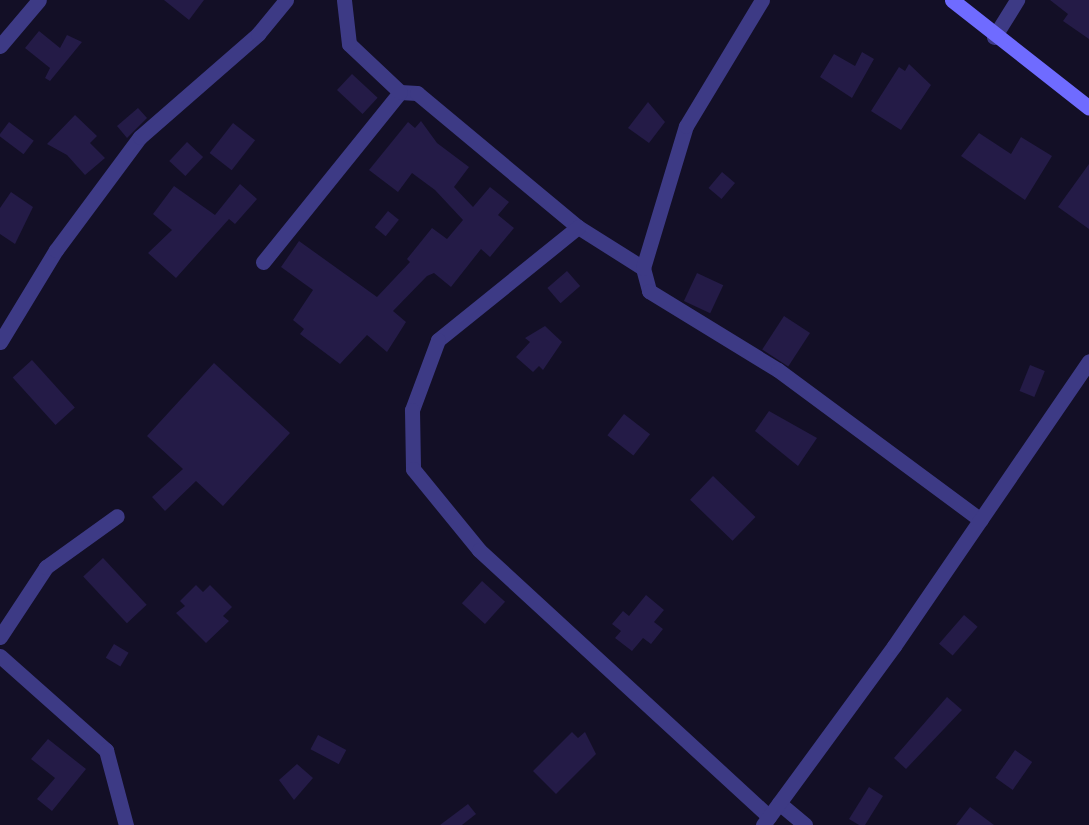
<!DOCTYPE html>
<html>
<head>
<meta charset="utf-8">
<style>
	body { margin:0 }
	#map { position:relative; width:1089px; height:825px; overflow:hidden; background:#130f26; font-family:"PT Sans",sans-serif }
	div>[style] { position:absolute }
	.building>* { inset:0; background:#241b47; transform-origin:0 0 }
	.street>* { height:15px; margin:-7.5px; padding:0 7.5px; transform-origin:7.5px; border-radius:7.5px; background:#3d3a85 }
	.secondary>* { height:15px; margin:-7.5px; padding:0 7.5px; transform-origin:7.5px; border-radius:7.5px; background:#6f6bff }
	span { translate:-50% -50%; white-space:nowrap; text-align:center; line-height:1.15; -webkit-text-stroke:4.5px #130f26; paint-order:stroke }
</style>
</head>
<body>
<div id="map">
	<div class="building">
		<i style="clip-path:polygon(164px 0,204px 0,189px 20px)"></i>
		<i style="clip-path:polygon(1050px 0,1089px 0,1089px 39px,1063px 21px,1068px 14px)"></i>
		<i style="clip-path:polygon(39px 31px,60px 48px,67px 35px,82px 42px,50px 81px,45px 78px,50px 68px,25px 48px)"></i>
		<i style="clip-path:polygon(862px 52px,874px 59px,852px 98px,820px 77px,834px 54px,855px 66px)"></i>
		<i style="clip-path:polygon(909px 64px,931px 85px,901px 130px,871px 111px,899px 67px,905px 71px)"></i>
		<i style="left:352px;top:74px;width:35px;height:22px;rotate:43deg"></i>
		<i style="clip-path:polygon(648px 102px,665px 122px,649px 143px,628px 128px)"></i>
		<i style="clip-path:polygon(138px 108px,147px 118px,127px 138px,117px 126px)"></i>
		<i style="clip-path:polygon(75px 115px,97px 136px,90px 143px,105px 158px,85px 175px,67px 155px,47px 144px)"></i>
		<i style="clip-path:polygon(421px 121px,437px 143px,469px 167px,454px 187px,473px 207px,490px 187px,509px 202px,498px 215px,514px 228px,490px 257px,481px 249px,451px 287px,434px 273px,427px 276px,393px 311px,406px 322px,387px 352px,367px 335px,340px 364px,300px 334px,304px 329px,293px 320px,313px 290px,281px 267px,299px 241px,377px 297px,410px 262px,407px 259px,432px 228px,447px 239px,463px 220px,435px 190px,412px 173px,398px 192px,369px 170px,408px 122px,415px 128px)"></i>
		<i style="left:9px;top:122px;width:31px;height:17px;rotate:37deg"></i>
		<i style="left:233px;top:123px;width:28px;height:38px;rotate:38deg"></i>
		<i style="clip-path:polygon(979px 133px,1011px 154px,1021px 137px,1052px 156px,1025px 200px,961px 156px)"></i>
		<i style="left:187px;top:142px;width:22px;height:26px;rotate:43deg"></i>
		<i style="clip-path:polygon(1089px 164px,1089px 229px,1058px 207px)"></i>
		<i style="left:722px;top:172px;width:17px;height:21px;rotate:40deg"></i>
		<i style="clip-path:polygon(240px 184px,257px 199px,235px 224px,229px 219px,176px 278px,148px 253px,172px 230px,153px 214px,174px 186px,215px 215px)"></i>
		<i style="clip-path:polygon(11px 192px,33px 207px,15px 244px,0 234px,0 208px)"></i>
		<i style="left:388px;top:211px;width:14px;height:21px;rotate:39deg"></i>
		<i style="left:567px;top:271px;width:20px;height:26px;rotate:49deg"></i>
		<i style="left:697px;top:273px;width:29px;height:31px;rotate:25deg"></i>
		<i style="left:784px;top:316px;width:31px;height:40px;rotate:33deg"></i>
		<i style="clip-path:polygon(545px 326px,562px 342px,543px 370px,539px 366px,533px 372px,516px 357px,530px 342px,525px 338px)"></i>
		<i style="left:32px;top:360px;width:64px;height:26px;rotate:48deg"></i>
		<i style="clip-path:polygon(214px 363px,290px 433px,223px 506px,196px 481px,165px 511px,152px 497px,183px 469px,147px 436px)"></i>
		<i style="left:1030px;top:365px;width:16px;height:28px;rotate:22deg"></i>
		<i style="clip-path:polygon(769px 411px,817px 438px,798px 466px,755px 431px)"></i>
		<i style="left:624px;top:414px;width:33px;height:27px;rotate:38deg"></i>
		<i style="left:713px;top:476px;width:59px;height:33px;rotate:44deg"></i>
		<i style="left:103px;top:558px;width:64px;height:27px;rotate:47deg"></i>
		<i style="left:482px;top:581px;width:31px;height:30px;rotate:42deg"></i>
		<i style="clip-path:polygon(196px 585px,203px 592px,210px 585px,232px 607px,223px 616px,229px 621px,206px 643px,176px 613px,185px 606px,180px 601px)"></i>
		<i style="clip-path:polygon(646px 595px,664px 610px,654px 622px,663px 629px,651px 644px,643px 638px,632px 651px,615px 638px,621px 631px,612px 624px,623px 611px,629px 616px)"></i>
		<i style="left:964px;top:615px;width:18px;height:38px;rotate:41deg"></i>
		<i style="left:114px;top:644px;width:17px;height:16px;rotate:31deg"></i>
		<i style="clip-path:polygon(947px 697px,962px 710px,906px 769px,894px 758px)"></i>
		<i style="clip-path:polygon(572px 732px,578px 738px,585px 732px,596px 754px,556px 794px,533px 771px)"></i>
		<i style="left:318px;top:735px;width:32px;height:16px;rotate:28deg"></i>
		<i style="clip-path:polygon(48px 739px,86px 769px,52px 811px,37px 799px,55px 778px,31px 759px)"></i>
		<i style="left:1015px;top:750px;width:21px;height:34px;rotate:35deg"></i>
		<i style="clip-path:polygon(297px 764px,313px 778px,294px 800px,279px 780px)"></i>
		<i style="clip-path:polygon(869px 787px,883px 796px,865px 825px,859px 825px,849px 819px)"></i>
		<i style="clip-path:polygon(468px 804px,476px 814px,462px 825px,440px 825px)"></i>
		<i style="clip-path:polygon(970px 807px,994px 825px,956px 825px)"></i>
	</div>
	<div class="street">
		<i style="left:994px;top:37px;width:44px;rotate:-58.1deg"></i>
		<i style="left:0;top:46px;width:60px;rotate:-49.7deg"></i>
		<i style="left:400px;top:92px;width:17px;rotate:3deg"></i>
		<i style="left:417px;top:93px;width:209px;rotate:39.8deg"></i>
		<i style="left:578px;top:227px;width:77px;rotate:32.2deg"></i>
		<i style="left:643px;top:268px;width:24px;rotate:75deg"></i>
		<i style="left:649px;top:291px;width:151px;rotate:31.5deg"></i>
		<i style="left:778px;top:370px;width:252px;rotate:36.5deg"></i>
		<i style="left:578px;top:227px;width:180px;rotate:141.1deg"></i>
		<i style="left:438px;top:340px;width:75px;rotate:110.4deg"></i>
		<i style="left:412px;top:410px;width:59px;rotate:89deg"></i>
		<i style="left:413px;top:469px;width:104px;rotate:50.8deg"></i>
		<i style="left:479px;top:550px;width:394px;rotate:42.6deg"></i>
		<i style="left:263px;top:262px;width:218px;rotate:-51.1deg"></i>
		<i style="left:400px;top:92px;width:70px;rotate:-136.7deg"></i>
		<i style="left:349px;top:44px;width:44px;rotate:-96.5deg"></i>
		<i style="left:643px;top:268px;width:148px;rotate:-73.2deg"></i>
		<i style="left:686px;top:126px;width:147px;rotate:-58.9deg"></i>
		<i style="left:0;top:342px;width:108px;rotate:-58.7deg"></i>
		<i style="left:56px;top:250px;width:141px;rotate:-53.4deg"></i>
		<i style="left:140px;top:137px;width:157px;rotate:-41.1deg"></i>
		<i style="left:258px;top:34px;width:44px;rotate:-50.5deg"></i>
		<i style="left:0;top:637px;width:84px;rotate:-56.7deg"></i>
		<i style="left:46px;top:567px;width:87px;rotate:-35.7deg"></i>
		<i style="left:0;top:656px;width:142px;rotate:41.6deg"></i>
		<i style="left:106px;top:750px;width:78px;rotate:75.1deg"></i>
		<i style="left:779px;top:803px;width:34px;rotate:40deg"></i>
		<i style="left:763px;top:825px;width:222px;rotate:-53.8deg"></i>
		<i style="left:894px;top:646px;width:345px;rotate:-55.6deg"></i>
	</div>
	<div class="secondary">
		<i style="left:952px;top:0;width:174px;rotate:38.2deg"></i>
	</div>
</div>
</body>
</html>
